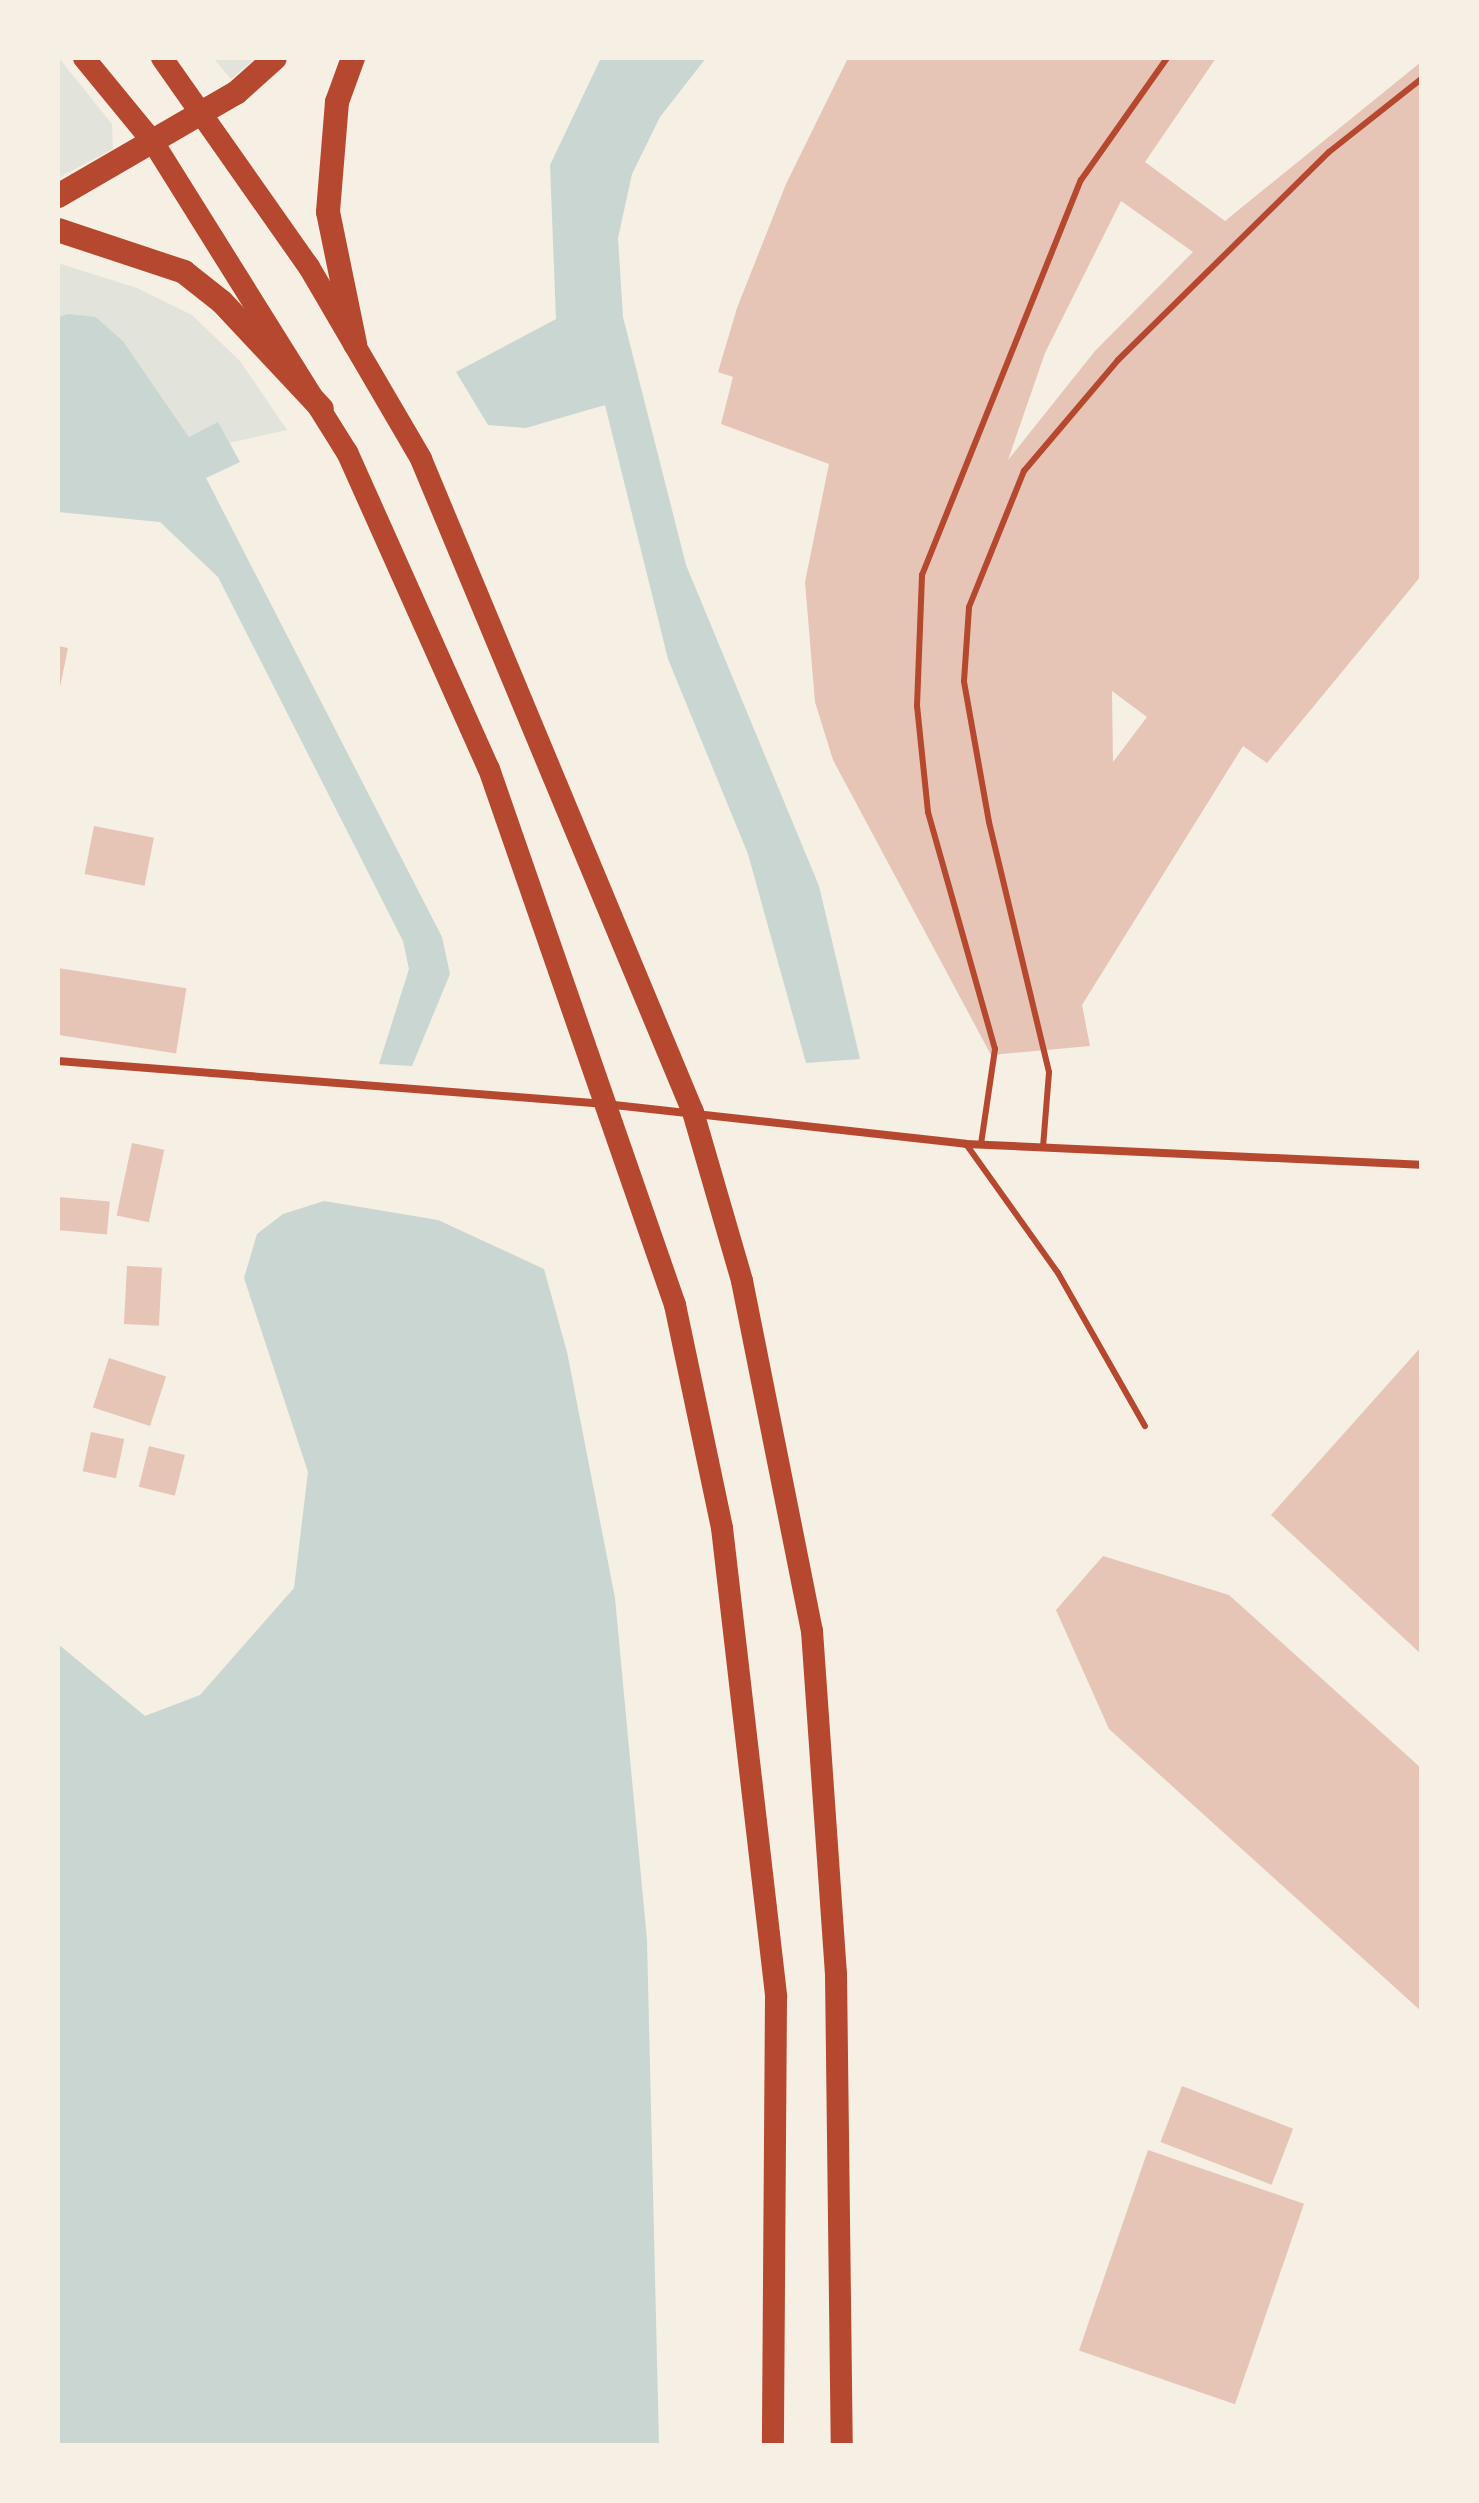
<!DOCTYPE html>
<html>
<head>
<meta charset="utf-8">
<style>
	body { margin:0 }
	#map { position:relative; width:1479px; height:2503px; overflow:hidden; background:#f6efe4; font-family:Montserrat,sans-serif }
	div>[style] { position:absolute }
	.green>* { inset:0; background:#e2e4dc }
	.water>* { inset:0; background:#c9d6d2 }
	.building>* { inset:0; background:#e6c5b7; transform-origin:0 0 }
	.service>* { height:6px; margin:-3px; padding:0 3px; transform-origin:3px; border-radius:3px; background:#b5482f }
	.minor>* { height:8px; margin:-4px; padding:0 4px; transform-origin:4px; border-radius:4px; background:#b5482f }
	.trunk>* { height:22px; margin:-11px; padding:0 11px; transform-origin:11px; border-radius:11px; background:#b5482f }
	.motorway>* { height:24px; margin:-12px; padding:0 12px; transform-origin:12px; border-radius:12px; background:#b5482f }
	span { translate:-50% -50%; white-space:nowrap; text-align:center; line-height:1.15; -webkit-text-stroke:6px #f6efe4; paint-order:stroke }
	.frame { position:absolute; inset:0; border:60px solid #f6efe4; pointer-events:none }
</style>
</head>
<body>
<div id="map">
	<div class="green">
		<i style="clip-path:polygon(59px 58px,112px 124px,113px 149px,58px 178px)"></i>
		<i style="clip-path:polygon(213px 58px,256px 58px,231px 79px)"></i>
		<i style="clip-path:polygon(58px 263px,137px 288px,192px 315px,240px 361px,287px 430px,225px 444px,189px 437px,123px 341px,96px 317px,58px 317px)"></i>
	</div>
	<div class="water">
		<i style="clip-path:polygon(601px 58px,706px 58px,660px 117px,632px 174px,618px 238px,623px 317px,686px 565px,819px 886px,860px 1059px,806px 1063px,748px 854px,668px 659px,605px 405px,526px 428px,488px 425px,456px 372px,556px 319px,550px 165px)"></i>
		<i style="clip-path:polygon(68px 314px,96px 317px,123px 341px,189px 437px,218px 422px,240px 462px,206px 478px,442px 937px,450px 974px,412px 1066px,379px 1064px,409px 969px,403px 941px,218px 577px,160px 522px,58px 512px,58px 317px)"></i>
		<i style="clip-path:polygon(324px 1201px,438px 1220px,544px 1269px,567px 1352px,615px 1598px,647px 1940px,659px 2445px,58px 2445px,58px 1644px,145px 1716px,200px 1695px,294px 1588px,308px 1472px,244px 1278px,257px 1234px,283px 1214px)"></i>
	</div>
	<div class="building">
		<i style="clip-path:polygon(evenodd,848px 58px,1216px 58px,1145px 162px,1225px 221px,1421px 62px,1421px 576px,1267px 763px,1243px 746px,1082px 1005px,1090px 1046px,991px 1055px,833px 760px,815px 702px,805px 582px,829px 464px,721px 424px,733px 377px,718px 372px,737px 308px,786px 184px,848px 58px,1121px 201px,1193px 252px,1095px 351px,1008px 460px,1045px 353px,1121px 201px,848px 58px,1112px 691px,1147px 717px,1113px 762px,1112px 691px)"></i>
		<i style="clip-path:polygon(58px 646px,68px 648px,59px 692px,58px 692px)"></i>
		<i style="left:94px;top:826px;width:61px;height:49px;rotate:11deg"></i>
		<i style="left:58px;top:968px;width:130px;height:66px;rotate:9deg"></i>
		<i style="left:132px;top:1143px;width:33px;height:74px;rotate:12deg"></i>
		<i style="left:58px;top:1197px;width:52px;height:33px;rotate:5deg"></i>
		<i style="left:127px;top:1266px;width:35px;height:58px;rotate:3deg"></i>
		<i style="clip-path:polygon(1421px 1347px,1421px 1654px,1271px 1515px)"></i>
		<i style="left:109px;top:1358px;width:60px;height:52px;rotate:18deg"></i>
		<i style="left:91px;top:1432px;width:34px;height:40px;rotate:12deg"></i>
		<i style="left:149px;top:1446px;width:37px;height:42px;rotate:14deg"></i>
		<i style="clip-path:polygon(1103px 1556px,1229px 1595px,1421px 1768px,1421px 2011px,1109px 1729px,1056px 1610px)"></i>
		<i style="left:1182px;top:2086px;width:119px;height:60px;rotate:21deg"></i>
		<i style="left:1148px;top:2150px;width:165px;height:212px;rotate:19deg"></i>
	</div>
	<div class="service">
		<i style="left:966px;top:1144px;width:158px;rotate:54.5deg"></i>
		<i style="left:1058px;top:1273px;width:176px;rotate:60.4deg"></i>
		<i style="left:981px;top:1144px;width:96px;rotate:-81.6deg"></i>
		<i style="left:995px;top:1049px;width:246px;rotate:-105.8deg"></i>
		<i style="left:928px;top:812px;width:107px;rotate:-95.9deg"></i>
		<i style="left:917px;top:706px;width:131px;rotate:-87.8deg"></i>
		<i style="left:922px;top:575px;width:426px;rotate:-68.1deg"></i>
		<i style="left:1081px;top:180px;width:149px;rotate:-54.8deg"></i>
		<i style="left:1043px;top:1147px;width:75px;rotate:-85.4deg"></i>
		<i style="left:1049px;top:1072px;width:257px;rotate:-103.5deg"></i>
		<i style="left:989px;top:822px;width:143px;rotate:-100.1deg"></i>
		<i style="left:964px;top:681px;width:74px;rotate:-86.1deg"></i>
		<i style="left:969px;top:607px;width:147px;rotate:-68deg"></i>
		<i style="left:1024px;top:471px;width:145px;rotate:-49.7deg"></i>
		<i style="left:1118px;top:360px;width:296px;rotate:-44.6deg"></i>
		<i style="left:1329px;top:152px;width:117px;rotate:-38.4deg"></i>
	</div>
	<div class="minor">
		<i style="left:58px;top:1061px;width:549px;rotate:4.49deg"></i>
		<i style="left:605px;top:1104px;width:363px;rotate:6.3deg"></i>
		<i style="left:966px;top:1144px;width:455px;rotate:2.6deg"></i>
	</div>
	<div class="trunk">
		<i style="left:84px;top:58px;width:109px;rotate:50.6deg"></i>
		<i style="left:153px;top:142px;width:366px;rotate:58deg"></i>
		<i style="left:347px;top:452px;width:347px;rotate:65.9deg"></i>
		<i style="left:489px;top:769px;width:567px;rotate:70.86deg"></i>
		<i style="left:675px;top:1305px;width:228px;rotate:78.1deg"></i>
		<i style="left:722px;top:1528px;width:472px;rotate:83.4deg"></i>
		<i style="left:776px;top:1997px;width:448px;rotate:90.4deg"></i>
		<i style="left:162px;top:58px;width:256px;rotate:54.9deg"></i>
		<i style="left:309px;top:267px;width:222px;rotate:59.7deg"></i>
		<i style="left:421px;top:459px;width:707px;rotate:67.39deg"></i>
		<i style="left:693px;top:1112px;width:176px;rotate:73.8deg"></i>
		<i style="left:742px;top:1281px;width:357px;rotate:78.7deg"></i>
		<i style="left:812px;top:1631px;width:344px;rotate:86deg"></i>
		<i style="left:836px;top:1974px;width:471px;rotate:89.3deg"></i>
	</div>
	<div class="motorway">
		<i style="left:353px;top:58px;width:47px;rotate:110deg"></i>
		<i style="left:337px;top:102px;width:110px;rotate:94.7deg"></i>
		<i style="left:328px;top:212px;width:135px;rotate:78.4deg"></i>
		<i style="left:58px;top:196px;width:206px;rotate:-30.1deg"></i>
		<i style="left:236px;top:93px;width:52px;rotate:-41.9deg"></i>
		<i style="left:58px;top:230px;width:133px;rotate:18.4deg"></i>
		<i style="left:184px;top:272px;width:48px;rotate:38.3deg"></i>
		<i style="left:222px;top:302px;width:146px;rotate:46.9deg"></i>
	</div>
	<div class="frame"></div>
</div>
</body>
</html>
